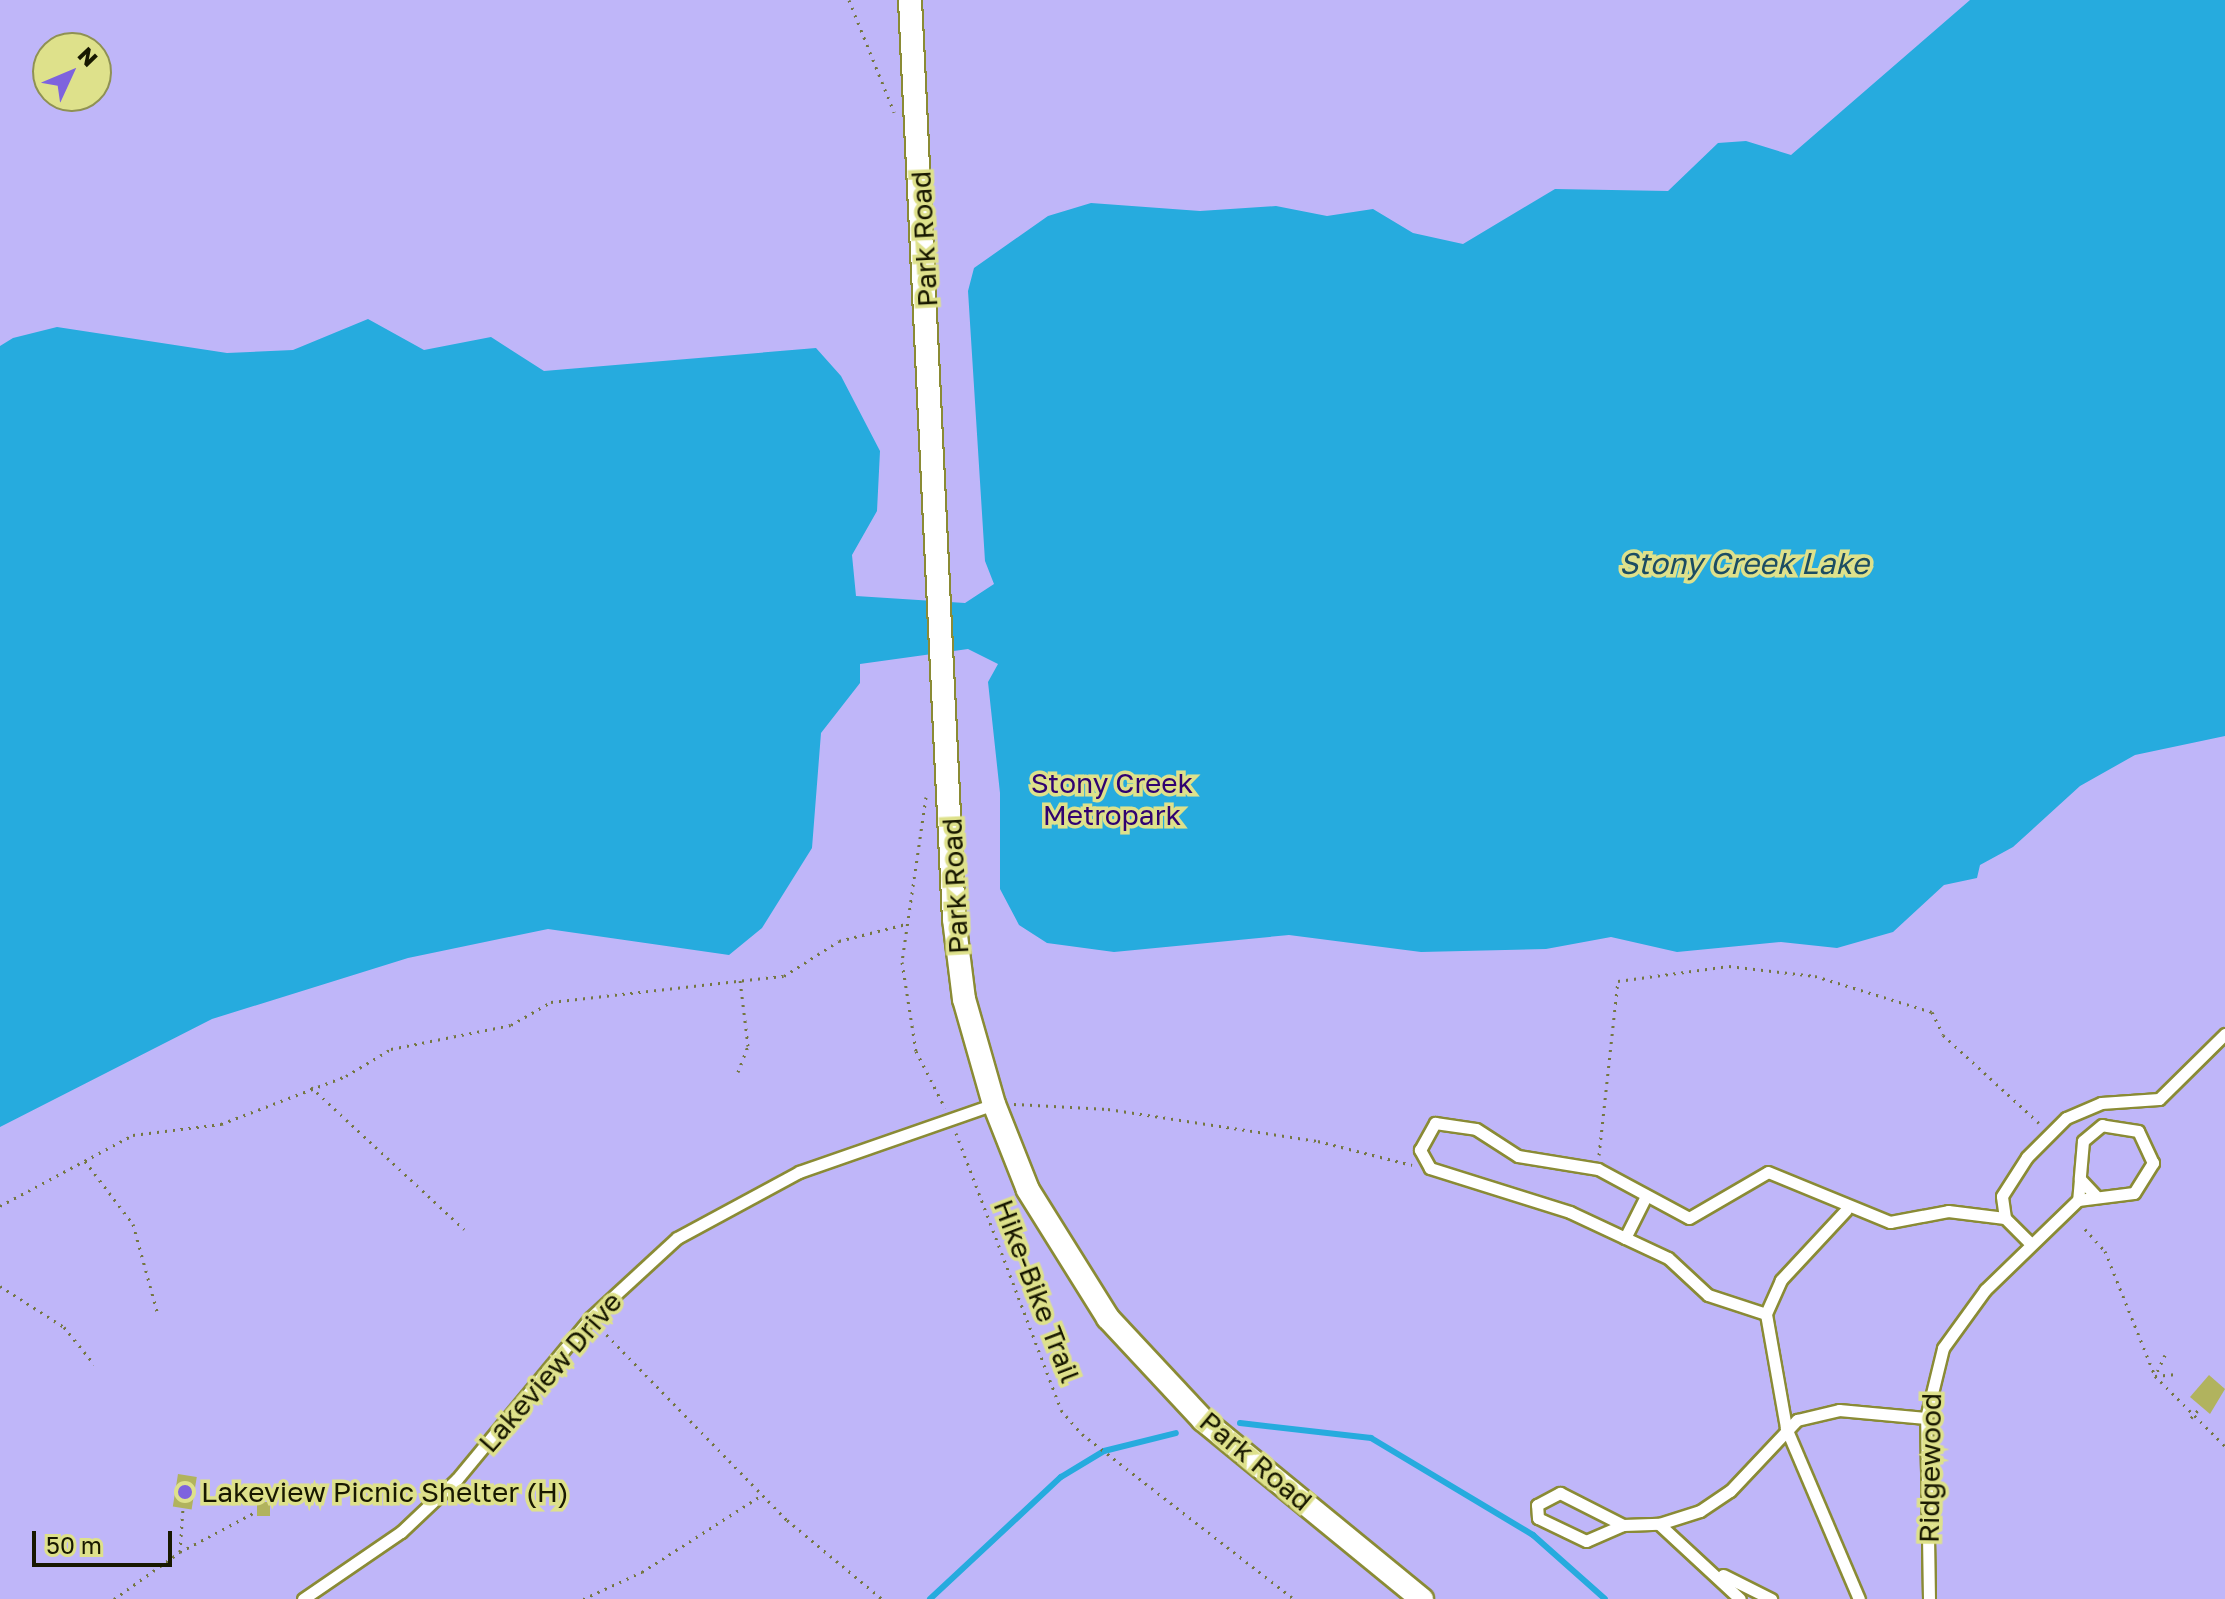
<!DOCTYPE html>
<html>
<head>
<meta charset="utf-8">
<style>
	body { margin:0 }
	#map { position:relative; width:2225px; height:1599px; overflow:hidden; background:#dee18b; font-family:"Golos Text",sans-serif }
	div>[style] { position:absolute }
	.green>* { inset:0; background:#bfb6f9 }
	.water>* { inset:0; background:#26abde }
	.stream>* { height:6px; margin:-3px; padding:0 3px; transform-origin:3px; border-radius:3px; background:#26abde }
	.building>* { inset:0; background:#b1b35e; transform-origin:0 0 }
	.path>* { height:3px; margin-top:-1.5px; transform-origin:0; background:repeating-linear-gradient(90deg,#747641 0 2px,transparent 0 8px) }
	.roads { filter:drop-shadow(2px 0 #8a8b35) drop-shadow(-2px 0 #8a8b35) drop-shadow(0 2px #8a8b35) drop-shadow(0 -2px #8a8b35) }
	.service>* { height:11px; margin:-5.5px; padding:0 5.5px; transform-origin:5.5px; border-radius:5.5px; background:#fff }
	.minor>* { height:22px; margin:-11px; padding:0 11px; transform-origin:11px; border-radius:11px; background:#fff }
	.dots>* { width:22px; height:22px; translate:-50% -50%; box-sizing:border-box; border:4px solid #dee18b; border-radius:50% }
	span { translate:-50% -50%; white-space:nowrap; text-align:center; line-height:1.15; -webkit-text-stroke:7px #dee18b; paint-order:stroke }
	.street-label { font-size:28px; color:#181800 }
	.park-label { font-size:28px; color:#300271 }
	.poi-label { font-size:28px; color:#181800 }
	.left { translate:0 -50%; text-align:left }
	.water-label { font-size:30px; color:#1c4d63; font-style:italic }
	.north { position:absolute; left:32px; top:32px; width:80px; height:80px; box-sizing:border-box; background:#dee18b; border:2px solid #8f9153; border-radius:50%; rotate:46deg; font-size:22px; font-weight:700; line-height:32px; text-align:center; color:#181800 }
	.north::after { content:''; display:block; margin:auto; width:28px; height:36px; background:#7e63de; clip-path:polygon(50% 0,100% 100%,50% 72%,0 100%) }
	.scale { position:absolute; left:32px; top:1531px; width:140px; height:36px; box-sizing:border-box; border:4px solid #181800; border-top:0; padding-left:10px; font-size:24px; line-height:28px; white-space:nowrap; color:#181800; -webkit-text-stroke:6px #dee18b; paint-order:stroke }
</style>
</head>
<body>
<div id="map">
	<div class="green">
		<i style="clip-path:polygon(evenodd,0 0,2225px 0,2225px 1599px,0 1599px,0 0,48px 48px,96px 48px,96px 96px,48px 96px,48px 48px)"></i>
	</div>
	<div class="water">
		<i style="clip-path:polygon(1970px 0,2225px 0,2225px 736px,2135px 755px,2080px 786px,2013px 847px,1980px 865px,1977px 878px,1944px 885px,1893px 932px,1837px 948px,1781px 942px,1677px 952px,1611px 937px,1546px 949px,1421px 952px,1289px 935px,1114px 952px,1047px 943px,1019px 925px,1000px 889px,1000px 793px,988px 682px,998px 664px,968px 649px,860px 664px,860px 683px,821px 733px,812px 848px,762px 928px,729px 955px,548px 929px,408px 958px,212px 1019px,0 1127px,0 346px,13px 338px,57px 327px,227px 353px,293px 350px,368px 319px,424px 350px,491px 337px,544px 371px,816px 348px,841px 376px,880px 451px,877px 511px,852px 555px,856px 596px,965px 603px,994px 584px,985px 561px,968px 291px,974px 268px,1048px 216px,1091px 203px,1200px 211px,1276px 206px,1327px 216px,1373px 209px,1413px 233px,1463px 244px,1555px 189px,1668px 191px,1718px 143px,1746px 141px,1791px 155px)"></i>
	</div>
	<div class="stream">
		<i style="left:1240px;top:1423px;width:132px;rotate:6.5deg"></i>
		<i style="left:1371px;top:1438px;width:189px;rotate:30.9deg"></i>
		<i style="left:1533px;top:1535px;width:96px;rotate:41.6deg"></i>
		<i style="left:930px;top:1599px;width:179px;rotate:-43deg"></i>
		<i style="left:1061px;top:1477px;width:50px;rotate:-31.2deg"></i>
		<i style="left:1104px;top:1451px;width:74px;rotate:-14deg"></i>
	</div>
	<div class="building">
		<i style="clip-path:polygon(2209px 1375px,2225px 1389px,2210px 1414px,2190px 1397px)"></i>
		<i style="left:178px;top:1474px;width:19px;height:33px;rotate:9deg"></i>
		<i style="left:257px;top:1502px;width:13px;height:14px"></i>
	</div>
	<div class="path">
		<i style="left:849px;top:0;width:121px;rotate:68.1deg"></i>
		<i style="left:926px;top:797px;width:167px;rotate:98.3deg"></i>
		<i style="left:902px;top:962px;width:90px;rotate:81.1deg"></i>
		<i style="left:916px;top:1051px;width:64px;rotate:63deg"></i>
		<i style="left:738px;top:1072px;width:28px;rotate:-69deg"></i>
		<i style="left:748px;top:1046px;width:66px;rotate:-96.9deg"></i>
		<i style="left:311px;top:1087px;width:209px;rotate:42.9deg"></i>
		<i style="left:1014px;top:1104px;width:94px;rotate:3deg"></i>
		<i style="left:1108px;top:1109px;width:212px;rotate:8.7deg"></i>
		<i style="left:1318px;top:1141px;width:97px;rotate:14.3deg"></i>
		<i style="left:956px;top:1133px;width:296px;rotate:69.2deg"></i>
		<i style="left:1061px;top:1410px;width:32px;rotate:49deg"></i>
		<i style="left:1082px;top:1434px;width:269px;rotate:37.9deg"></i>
		<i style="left:1599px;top:1155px;width:175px;rotate:-83.8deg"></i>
		<i style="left:1618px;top:981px;width:112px;rotate:-7.7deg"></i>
		<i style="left:1729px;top:966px;width:87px;rotate:6.6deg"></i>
		<i style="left:1815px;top:976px;width:122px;rotate:17.1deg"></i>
		<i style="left:1932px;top:1012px;width:25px;rotate:64deg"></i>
		<i style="left:1943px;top:1035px;width:130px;rotate:42.5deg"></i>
		<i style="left:85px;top:1161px;width:79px;rotate:52.7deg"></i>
		<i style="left:133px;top:1224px;width:94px;rotate:74.6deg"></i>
		<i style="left:0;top:1206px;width:151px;rotate:-28.1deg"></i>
		<i style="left:133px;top:1135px;width:89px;rotate:-7.1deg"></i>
		<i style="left:221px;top:1124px;width:134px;rotate:-21deg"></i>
		<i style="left:346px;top:1076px;width:52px;rotate:-31deg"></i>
		<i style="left:391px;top:1049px;width:122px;rotate:-11.3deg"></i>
		<i style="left:511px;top:1025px;width:46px;rotate:-29.9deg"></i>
		<i style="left:551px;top:1002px;width:234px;rotate:-6.4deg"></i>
		<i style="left:784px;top:976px;width:65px;rotate:-32.5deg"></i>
		<i style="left:839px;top:941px;width:69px;rotate:-14.2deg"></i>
		<i style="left:2085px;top:1229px;width:30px;rotate:48deg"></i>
		<i style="left:2105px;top:1251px;width:135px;rotate:68.2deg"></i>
		<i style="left:2155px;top:1376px;width:99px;rotate:45deg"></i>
		<i style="left:0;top:1286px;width:76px;rotate:32.6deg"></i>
		<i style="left:64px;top:1327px;width:48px;rotate:51deg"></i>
		<i style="left:601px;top:1329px;width:267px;rotate:45.8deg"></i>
		<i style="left:787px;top:1520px;width:124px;rotate:39.7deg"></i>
		<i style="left:2165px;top:1355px;width:23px;rotate:115deg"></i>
		<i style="left:2155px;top:1376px;width:22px;rotate:-5deg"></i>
		<i style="left:2191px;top:1418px;width:15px;rotate:-48deg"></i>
		<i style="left:180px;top:1552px;width:87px;rotate:-28deg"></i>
		<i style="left:114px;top:1599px;width:81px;rotate:-35.5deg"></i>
		<i style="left:180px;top:1552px;width:44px;rotate:-86.1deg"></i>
		<i style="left:583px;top:1599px;width:65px;rotate:-24.6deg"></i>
		<i style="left:642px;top:1572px;width:143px;rotate:-32.7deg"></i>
	</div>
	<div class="roads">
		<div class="service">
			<i style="left:2080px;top:1179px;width:21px;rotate:95deg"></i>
			<i style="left:2078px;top:1200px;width:56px;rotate:-7.1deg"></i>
			<i style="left:2134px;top:1193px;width:36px;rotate:-58deg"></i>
			<i style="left:2153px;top:1163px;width:35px;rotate:-115deg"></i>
			<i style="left:2138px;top:1131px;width:36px;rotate:-171deg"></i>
			<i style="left:2102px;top:1125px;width:25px;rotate:140deg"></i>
			<i style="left:2083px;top:1141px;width:38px;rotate:95deg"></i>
			<i style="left:2080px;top:1179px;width:22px;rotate:47deg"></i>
			<i style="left:1846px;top:1210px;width:96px;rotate:132.9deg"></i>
			<i style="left:1781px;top:1280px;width:37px;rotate:114deg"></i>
			<i style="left:1766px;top:1314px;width:61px;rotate:-161.9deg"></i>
			<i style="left:1708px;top:1295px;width:54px;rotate:-137.2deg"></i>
			<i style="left:1668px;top:1258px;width:108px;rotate:-154.9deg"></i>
			<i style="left:1570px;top:1212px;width:147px;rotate:-162.6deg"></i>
			<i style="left:1430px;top:1168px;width:21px;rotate:-119deg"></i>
			<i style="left:1420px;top:1150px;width:31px;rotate:-61deg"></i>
			<i style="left:1435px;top:1123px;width:41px;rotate:8.3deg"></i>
			<i style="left:1476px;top:1129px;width:50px;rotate:32.7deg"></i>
			<i style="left:1518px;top:1156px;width:81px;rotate:9.2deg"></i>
			<i style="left:1598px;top:1169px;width:103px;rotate:28.3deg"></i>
			<i style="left:1689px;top:1218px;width:91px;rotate:-30.2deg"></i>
			<i style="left:1768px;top:1172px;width:132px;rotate:22.3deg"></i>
			<i style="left:1890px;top:1222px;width:59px;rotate:-10.7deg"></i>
			<i style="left:1948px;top:1211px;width:57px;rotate:7deg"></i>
			<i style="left:1625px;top:1238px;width:47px;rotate:-63.4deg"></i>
			<i style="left:2031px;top:1244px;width:37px;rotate:-135deg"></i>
			<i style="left:2005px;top:1218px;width:22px;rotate:-98deg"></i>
			<i style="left:2002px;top:1196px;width:46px;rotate:-57.3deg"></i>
			<i style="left:2027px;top:1157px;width:55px;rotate:-45deg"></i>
			<i style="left:2066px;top:1118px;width:38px;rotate:-23deg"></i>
			<i style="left:2101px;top:1103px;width:58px;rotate:-3.9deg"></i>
			<i style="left:2159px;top:1099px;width:93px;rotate:-44.6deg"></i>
			<i style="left:1766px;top:1314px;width:116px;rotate:80deg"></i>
			<i style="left:1786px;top:1428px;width:186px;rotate:66.9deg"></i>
			<i style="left:1659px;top:1524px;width:110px;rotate:42.8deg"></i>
			<i style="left:1623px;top:1525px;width:40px;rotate:156.6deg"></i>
			<i style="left:1586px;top:1541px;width:53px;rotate:-154.4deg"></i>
			<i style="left:1538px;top:1518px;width:13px;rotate:-94deg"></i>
			<i style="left:1537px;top:1505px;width:26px;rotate:-28deg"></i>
			<i style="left:1560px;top:1493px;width:71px;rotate:26.9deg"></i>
			<i style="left:1623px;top:1525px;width:36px;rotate:-2deg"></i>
			<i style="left:1659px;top:1524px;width:43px;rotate:-17.6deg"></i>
			<i style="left:1700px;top:1511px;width:36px;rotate:-34deg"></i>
			<i style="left:1730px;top:1491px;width:98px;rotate:-46.7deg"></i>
			<i style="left:1797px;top:1420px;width:43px;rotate:-13.4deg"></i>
			<i style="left:1839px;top:1410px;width:87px;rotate:5.3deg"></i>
			<i style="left:1723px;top:1575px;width:54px;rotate:26.6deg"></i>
			<i style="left:303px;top:1599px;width:119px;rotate:-34.4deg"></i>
			<i style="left:401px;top:1532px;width:77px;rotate:-43.4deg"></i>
			<i style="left:457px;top:1479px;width:209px;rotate:-50.4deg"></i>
			<i style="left:590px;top:1318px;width:118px;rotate:-42.6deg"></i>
			<i style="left:677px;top:1238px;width:139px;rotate:-28.4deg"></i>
			<i style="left:799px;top:1172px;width:207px;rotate:-19.2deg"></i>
			<i style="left:1929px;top:1599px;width:181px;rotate:-90.9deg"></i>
			<i style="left:1926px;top:1418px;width:72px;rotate:-76.3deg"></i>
			<i style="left:1943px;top:1348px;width:72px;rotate:-54.1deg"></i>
			<i style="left:1985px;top:1290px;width:129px;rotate:-44.1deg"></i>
		</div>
		<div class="minor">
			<i style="left:910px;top:0;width:920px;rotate:87.26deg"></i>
			<i style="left:954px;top:919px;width:81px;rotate:82.9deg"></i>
			<i style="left:964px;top:999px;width:109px;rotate:74.1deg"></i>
			<i style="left:994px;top:1104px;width:92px;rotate:68.4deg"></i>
			<i style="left:1028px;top:1190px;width:151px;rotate:58deg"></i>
			<i style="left:1108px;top:1318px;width:139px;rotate:47deg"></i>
			<i style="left:1203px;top:1420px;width:283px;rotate:39.3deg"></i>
		</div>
	</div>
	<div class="dots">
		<i style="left:185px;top:1492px;background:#7e63de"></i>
	</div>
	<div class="street-label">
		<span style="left:924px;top:239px;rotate:-93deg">Park Road</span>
		<span style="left:955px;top:886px;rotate:-93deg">Park Road</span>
		<span style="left:1037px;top:1291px;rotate:69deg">Hike-Bike Trail</span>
		<span style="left:550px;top:1372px;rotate:-49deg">Lakeview Drive</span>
		<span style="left:1256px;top:1461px;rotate:40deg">Park Road</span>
		<span style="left:1930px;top:1468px;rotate:-89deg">Ridgewood</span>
	</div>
	<div class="park-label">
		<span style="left:1112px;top:799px">Stony Creek<br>Metropark</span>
	</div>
	<div class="poi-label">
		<span class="left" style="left:201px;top:1492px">Lakeview Picnic Shelter (H)</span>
	</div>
	<div class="water-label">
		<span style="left:1744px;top:563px">Stony Creek Lake</span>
	</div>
	<div class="north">N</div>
	<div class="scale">50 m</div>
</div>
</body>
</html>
